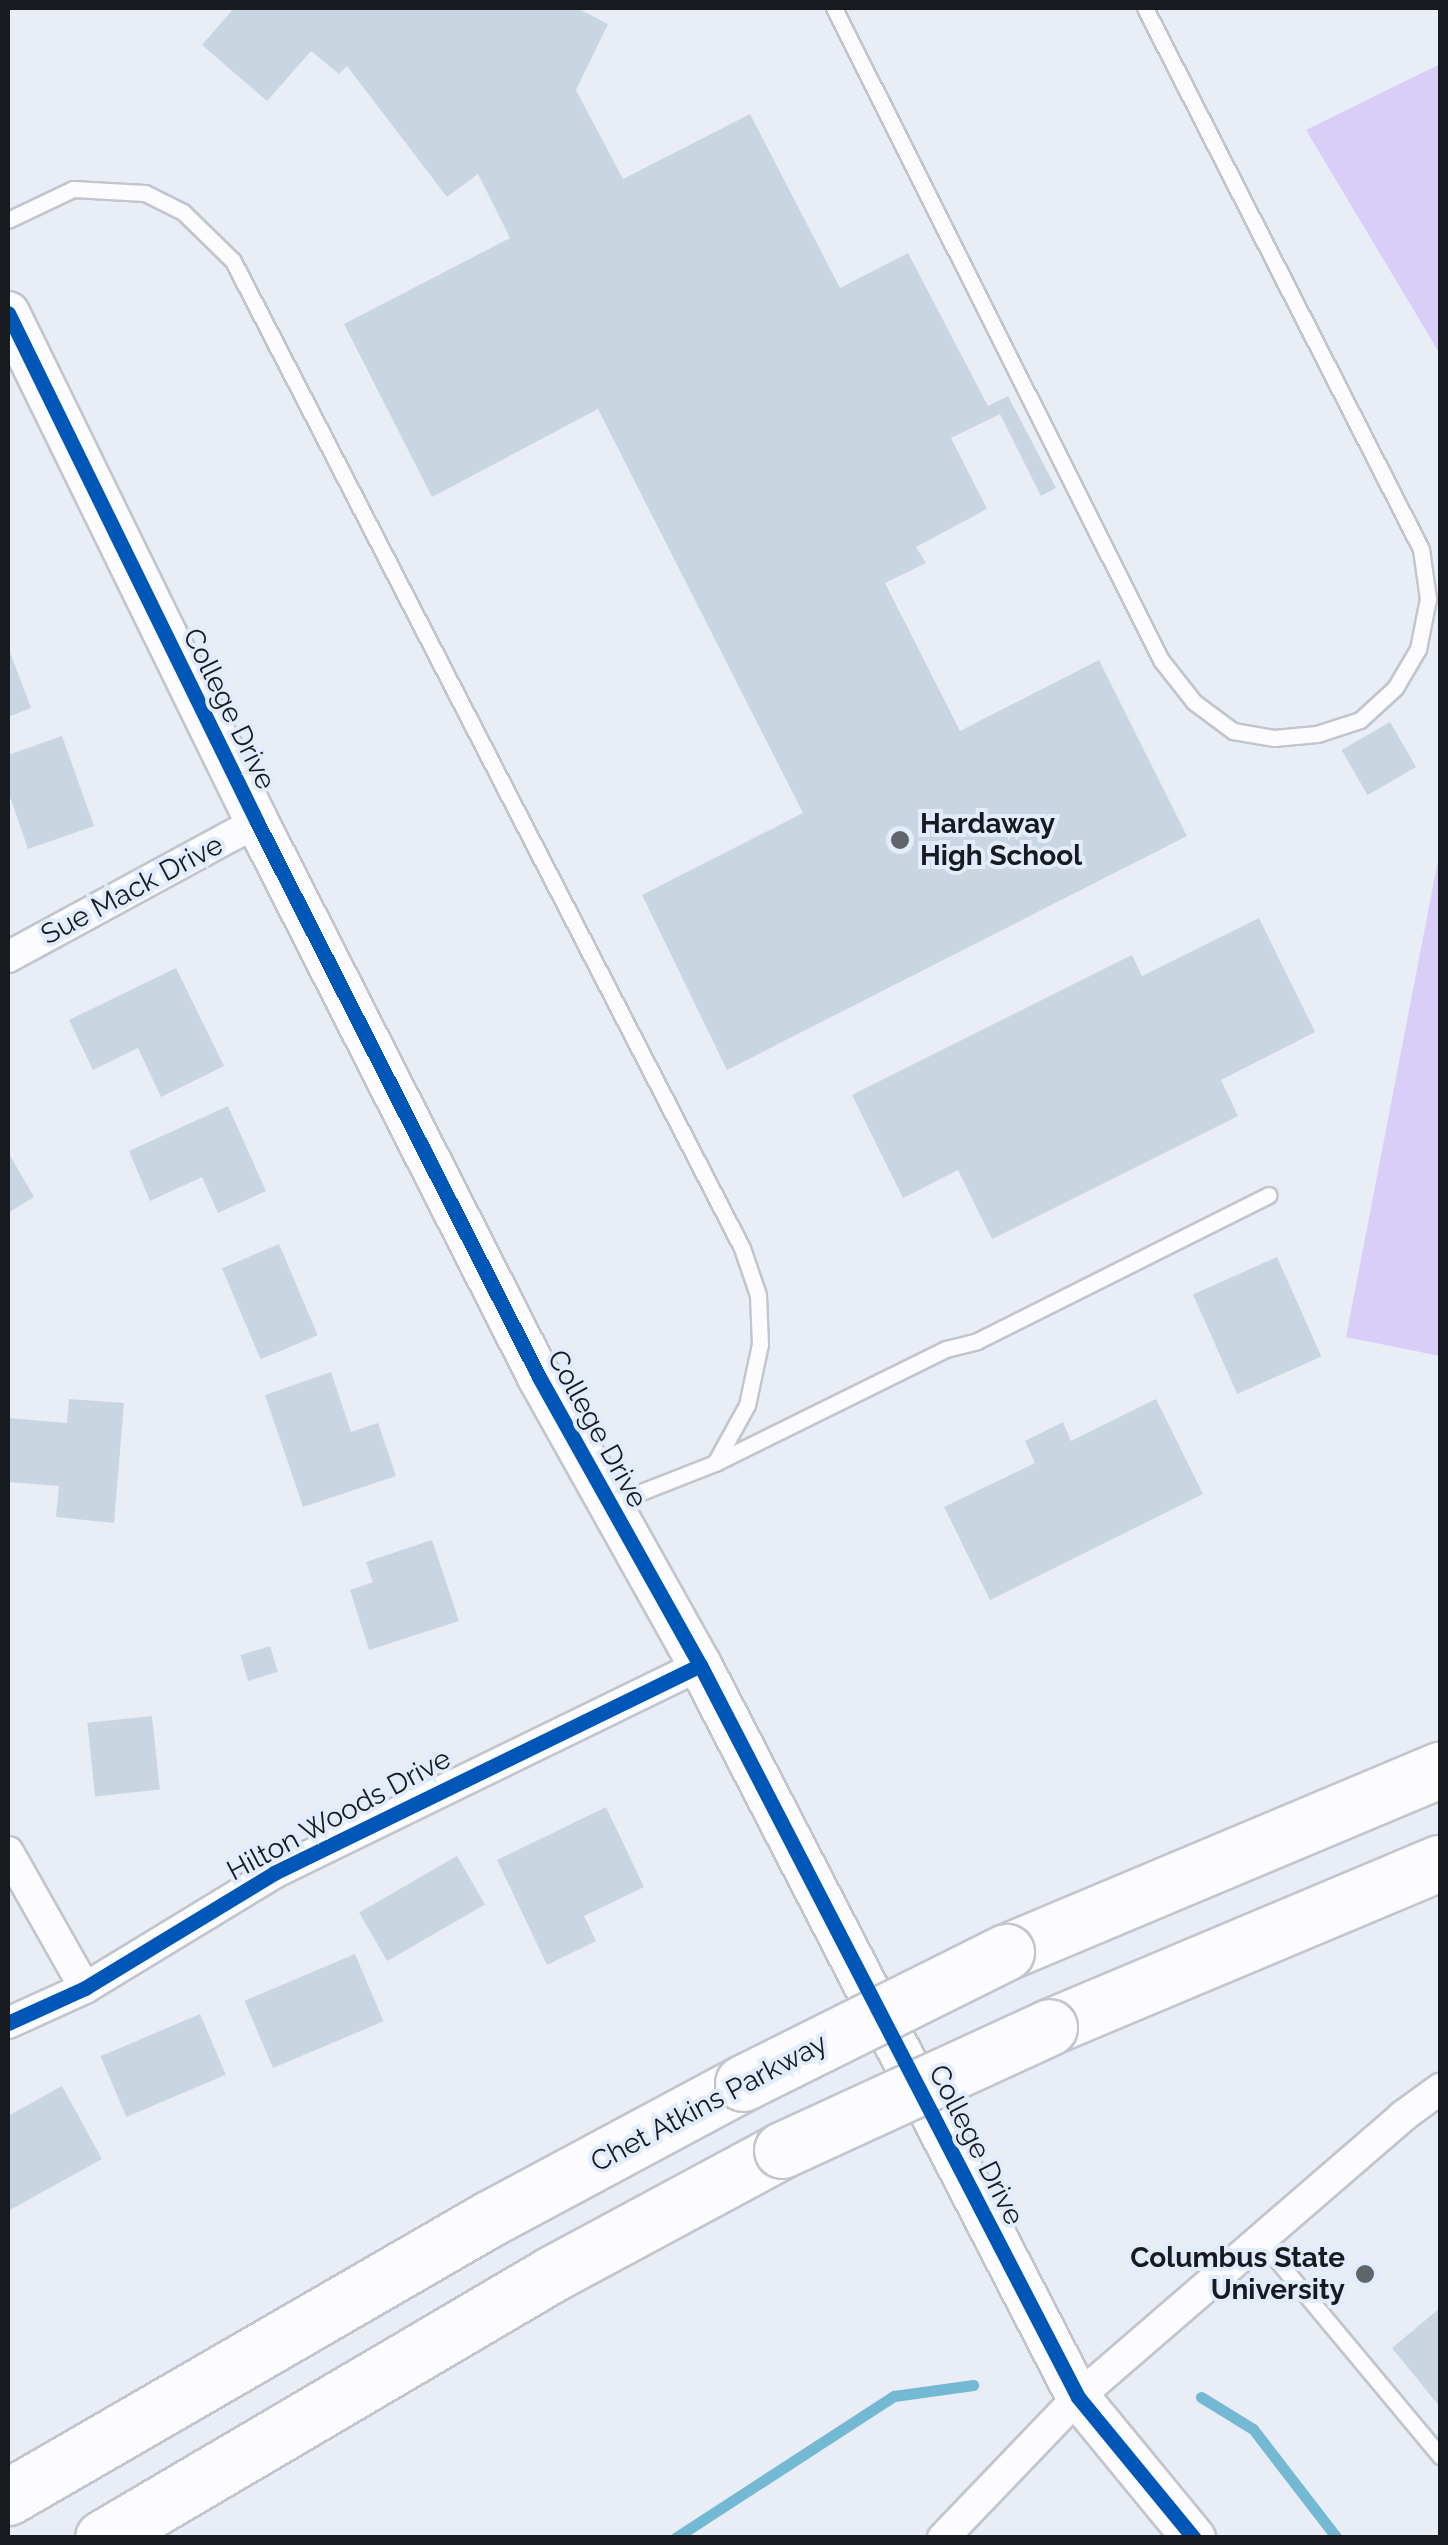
<!DOCTYPE html>
<html>
<head>
<meta charset="utf-8">
<style>
	body { margin:0 }
	#map { position:relative; width:1448px; height:2545px; overflow:hidden; background:#e8edf6; font-family:Raleway,sans-serif }
	div>[style] { position:absolute }
	.green>* { inset:0; background:#d9cef8 }
	.stream>* { height:11px; margin:-5.5px; padding:0 5.5px; transform-origin:5.5px; border-radius:5.5px; background:#73b9d4 }
	.building>* { inset:0; background:#c9d6e2; transform-origin:0 0 }
	.roads { filter:drop-shadow(2px 0 #c2c5cc) drop-shadow(-2px 0 #c2c5cc) drop-shadow(0 2px #c2c5cc) drop-shadow(0 -2px #c2c5cc) }
	.lane>* { height:15px; margin:-7.5px; padding:0 7.5px; transform-origin:7.5px; border-radius:7.5px; background:#fcfcfe }
	.street>* { height:30px; margin:-15px; padding:0 15px; transform-origin:15px; border-radius:15px; background:#fcfcfe }
	.secondary>* { height:42px; margin:-21px; padding:0 21px; transform-origin:21px; border-radius:21px; background:#fcfcfe }
	.highway>* { height:55px; margin:-27.5px; padding:0 27.5px; transform-origin:27.5px; border-radius:27.5px; background:#fcfcfe }
	.bridges { filter:drop-shadow(2px 0 #c2c5cc) drop-shadow(-2px 0 #c2c5cc) drop-shadow(0 2px #c2c5cc) drop-shadow(0 -2px #c2c5cc) }
	.highway-bridge>* { height:55px; margin:-27.5px; padding:0 27.5px; transform-origin:27.5px; border-radius:27.5px; background:#fcfcfe }
	.cycleway>* { height:15px; margin:-7.5px; padding:0 7.5px; transform-origin:7.5px; border-radius:7.5px; background:#0057b8 }
	.dots>* { width:28px; height:28px; translate:-50% -50%; box-sizing:border-box; border:5px solid #e2ecfc; border-radius:50% }
	span { translate:-50% -50%; white-space:nowrap; text-align:center; line-height:1.15; -webkit-text-stroke:8px #e2ecfc; paint-order:stroke }
	.street-label { font-size:28px; color:#171b20 }
	.poi-label { font-size:28px; color:#171b20; font-weight:700 }
	.left { translate:0 -50%; text-align:left }
	.right { translate:-100% -50%; text-align:right }
	.frame { position:absolute; inset:0; border:10px solid #171b20; pointer-events:none }
</style>
</head>
<body>
<div id="map">
	<div class="green">
		<i style="clip-path:polygon(1440px 64px,1440px 354px,1306px 130px)"></i>
		<i style="clip-path:polygon(1440px 850px,1440px 1356px,1346px 1337px)"></i>
	</div>
	<div class="stream">
		<i style="left:1201px;top:2397px;width:61px;rotate:31.6deg"></i>
		<i style="left:1253px;top:2429px;width:138px;rotate:52.4deg"></i>
		<i style="left:675px;top:2538px;width:261px;rotate:-33deg"></i>
		<i style="left:894px;top:2396px;width:80px;rotate:-7.9deg"></i>
	</div>
	<div class="building">
		<i style="clip-path:polygon(234px 8px,577px 8px,608px 24px,576px 90px,623px 179px,750px 114px,840px 288px,908px 253px,988px 406px,1008px 396px,1056px 488px,1041px 496px,1000px 414px,951px 438px,987px 509px,916px 547px,926px 563px,885px 583px,960px 731px,1099px 660px,1187px 836px,727px 1070px,642px 895px,803px 813px,598px 409px,432px 497px,344px 324px,510px 238px,478px 174px,447px 197px,347px 66px,339px 74px,311px 51px,267px 101px,202px 45px)"></i>
		<i style="clip-path:polygon(8px 647px,31px 708px,8px 717px)"></i>
		<i style="left:1390px;top:722px;width:52px;height:56px;rotate:60deg"></i>
		<i style="clip-path:polygon(62px 736px,94px 826px,28px 849px,8px 791px,8px 755px)"></i>
		<i style="clip-path:polygon(1259px 918px,1315px 1032px,1221px 1080px,1238px 1116px,992px 1239px,958px 1170px,903px 1198px,852px 1095px,1132px 955px,1142px 976px)"></i>
		<i style="clip-path:polygon(176px 968px,224px 1066px,161px 1097px,138px 1048px,93px 1070px,69px 1020px)"></i>
		<i style="clip-path:polygon(228px 1106px,266px 1191px,218px 1213px,202px 1177px,150px 1201px,129px 1151px)"></i>
		<i style="clip-path:polygon(8px 1152px,34px 1197px,8px 1213px)"></i>
		<i style="left:279px;top:1244px;width:99px;height:62px;rotate:67deg"></i>
		<i style="left:1277px;top:1257px;width:109px;height:92px;rotate:66deg"></i>
		<i style="clip-path:polygon(331px 1372px,351px 1432px,378px 1423px,396px 1476px,303px 1507px,265px 1395px)"></i>
		<i style="clip-path:polygon(69px 1399px,124px 1403px,114px 1523px,56px 1517px,59px 1486px,8px 1482px,8px 1418px,67px 1423px)"></i>
		<i style="clip-path:polygon(1156px 1399px,1203px 1494px,990px 1600px,944px 1507px,1035px 1463px,1025px 1441px,1063px 1422px,1071px 1441px)"></i>
		<i style="clip-path:polygon(432px 1540px,459px 1621px,369px 1650px,350px 1590px,373px 1582px,366px 1562px)"></i>
		<i style="left:270px;top:1646px;width:27px;height:31px;rotate:73deg"></i>
		<i style="left:152px;top:1716px;width:74px;height:65px;rotate:84deg"></i>
		<i style="clip-path:polygon(606px 1807px,644px 1887px,584px 1916px,596px 1941px,547px 1965px,497px 1860px)"></i>
		<i style="left:457px;top:1856px;width:56px;height:113px;rotate:60deg"></i>
		<i style="left:355px;top:1954px;width:73px;height:120px;rotate:67deg"></i>
		<i style="left:200px;top:2014px;width:66px;height:108px;rotate:67deg"></i>
		<i style="clip-path:polygon(62px 2086px,102px 2159px,8px 2211px,8px 2116px)"></i>
		<i style="clip-path:polygon(1440px 2308px,1440px 2407px,1392px 2348px)"></i>
	</div>
	<div class="roads">
		<div class="lane">
			<i style="left:834px;top:8px;width:729px;rotate:63.36deg"></i>
			<i style="left:1161px;top:660px;width:53px;rotate:51.8deg"></i>
			<i style="left:1194px;top:702px;width:49px;rotate:36.6deg"></i>
			<i style="left:1233px;top:731px;width:42px;rotate:9.7deg"></i>
			<i style="left:1274px;top:738px;width:43px;rotate:-5.3deg"></i>
			<i style="left:1317px;top:734px;width:45px;rotate:-18deg"></i>
			<i style="left:1360px;top:720px;width:47px;rotate:-42.4deg"></i>
			<i style="left:1395px;top:688px;width:45px;rotate:-59.5deg"></i>
			<i style="left:1418px;top:649px;width:51px;rotate:-78.7deg"></i>
			<i style="left:1428px;top:599px;width:50px;rotate:-98deg"></i>
			<i style="left:1421px;top:549px;width:607px;rotate:-117.03deg"></i>
			<i style="left:8px;top:220px;width:72px;rotate:-25.5deg"></i>
			<i style="left:73px;top:189px;width:72px;rotate:3.2deg"></i>
			<i style="left:145px;top:193px;width:42px;rotate:26.6deg"></i>
			<i style="left:183px;top:212px;width:70px;rotate:44.4deg"></i>
			<i style="left:233px;top:261px;width:1111px;rotate:62.72deg"></i>
			<i style="left:742px;top:1248px;width:50px;rotate:71.2deg"></i>
			<i style="left:758px;top:1295px;width:49px;rotate:87.7deg"></i>
			<i style="left:760px;top:1344px;width:62px;rotate:102deg"></i>
			<i style="left:747px;top:1405px;width:66px;rotate:118.9deg"></i>
			<i style="left:613px;top:1503px;width:110px;rotate:-21.4deg"></i>
			<i style="left:715px;top:1463px;width:258px;rotate:-26.3deg"></i>
			<i style="left:946px;top:1349px;width:32px;rotate:-14deg"></i>
			<i style="left:977px;top:1341px;width:326px;rotate:-26.6deg"></i>
			<i style="left:1261px;top:2241px;width:280px;rotate:50.2deg"></i>
		</div>
		<div class="street">
			<i style="left:8px;top:957px;width:283px;rotate:-28.5deg"></i>
			<i style="left:8px;top:1852px;width:156px;rotate:60.5deg"></i>
			<i style="left:8px;top:2023px;width:85px;rotate:-24.4deg"></i>
			<i style="left:85px;top:1988px;width:221px;rotate:-31.3deg"></i>
			<i style="left:274px;top:1873px;width:474px;rotate:-26deg"></i>
			<i style="left:943px;top:2538px;width:195px;rotate:-46.2deg"></i>
			<i style="left:1078px;top:2397px;width:430px;rotate:-40.8deg"></i>
			<i style="left:1403px;top:2116px;width:46px;rotate:-36.1deg"></i>
		</div>
		<div class="secondary">
			<i style="left:8px;top:313px;width:567px;rotate:63.93deg"></i>
			<i style="left:257px;top:822px;width:623px;rotate:63.06deg"></i>
			<i style="left:539px;top:1377px;width:330px;rotate:60.8deg"></i>
			<i style="left:700px;top:1665px;width:824px;rotate:62.69deg"></i>
			<i style="left:1078px;top:2397px;width:183px;rotate:50.6deg"></i>
		</div>
		<div class="highway">
			<i style="left:1006px;top:1952px;width:471px;rotate:-22.8deg"></i>
			<i style="left:1049px;top:2027px;width:424px;rotate:-22.8deg"></i>
			<i style="left:8px;top:2497px;width:556px;rotate:-30.03deg"></i>
			<i style="left:489px;top:2219px;width:288px;rotate:-28.2deg"></i>
			<i style="left:103px;top:2538px;width:521px;rotate:-30.45deg"></i>
			<i style="left:552px;top:2274px;width:261px;rotate:-28.3deg"></i>
		</div>
	</div>
	<div class="bridges">
		<div class="highway-bridge">
			<i style="left:743px;top:2083px;width:294px;rotate:-26.5deg"></i>
			<i style="left:782px;top:2150px;width:294px;rotate:-24.7deg"></i>
		</div>
	</div>
	<div class="cycleway">
		<i style="left:8px;top:313px;width:567px;rotate:63.93deg"></i>
		<i style="left:257px;top:822px;width:623px;rotate:63.06deg"></i>
		<i style="left:539px;top:1377px;width:330px;rotate:60.8deg"></i>
		<i style="left:700px;top:1665px;width:824px;rotate:62.69deg"></i>
		<i style="left:1078px;top:2397px;width:183px;rotate:50.6deg"></i>
		<i style="left:8px;top:2023px;width:85px;rotate:-24.4deg"></i>
		<i style="left:85px;top:1988px;width:221px;rotate:-31.3deg"></i>
		<i style="left:274px;top:1873px;width:474px;rotate:-26deg"></i>
	</div>
	<div class="dots">
		<i style="left:900px;top:840px;background:#60646b"></i>
		<i style="left:1365px;top:2274px;background:#60646b"></i>
	</div>
	<div class="street-label">
		<span style="left:229px;top:709px;rotate:64deg">College Drive</span>
		<span style="left:132px;top:890px;rotate:-28deg">Sue Mack Drive</span>
		<span style="left:597px;top:1429px;rotate:61deg">College Drive</span>
		<span style="left:339px;top:1815px;rotate:-28deg">Hilton Woods Drive</span>
		<span style="left:709px;top:2103px;rotate:-28deg">Chet Atkins Parkway</span>
		<span style="left:976px;top:2145px;rotate:63deg">College Drive</span>
	</div>
	<div class="poi-label">
		<span class="left" style="left:920px;top:840px">Hardaway<br>High School</span>
		<span class="right" style="left:1345px;top:2274px">Columbus State<br>University</span>
	</div>
	<div class="frame"></div>
</div>
</body>
</html>
